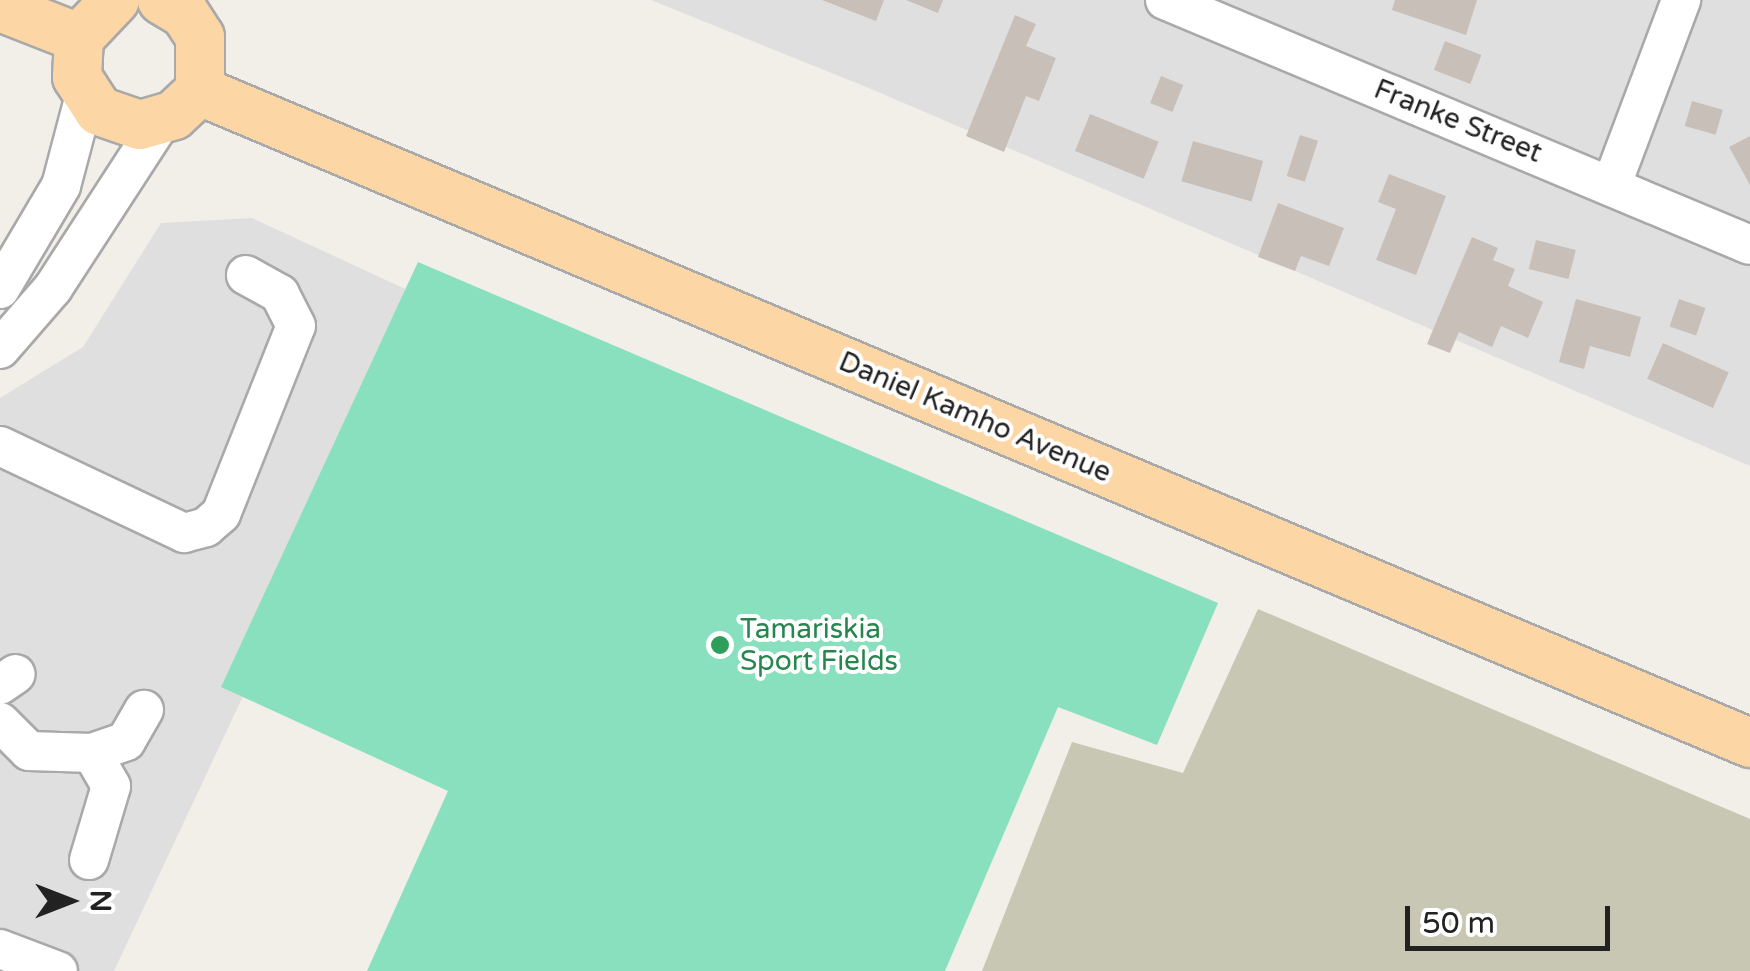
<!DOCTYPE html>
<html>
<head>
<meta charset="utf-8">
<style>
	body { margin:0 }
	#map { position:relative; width:1750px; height:971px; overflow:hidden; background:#f2efe9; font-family:"Varela Round",sans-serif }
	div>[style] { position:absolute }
	.residential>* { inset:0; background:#e0dfdf }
	.construction>* { inset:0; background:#c7c7b4 }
	.pitch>* { inset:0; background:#88e0be }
	.building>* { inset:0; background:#c7bfb8; transform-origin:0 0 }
	.roads { filter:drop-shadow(2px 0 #a9a9a9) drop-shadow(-2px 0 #a9a9a9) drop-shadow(0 2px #a9a9a9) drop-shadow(0 -2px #a9a9a9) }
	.minor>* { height:38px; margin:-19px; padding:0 19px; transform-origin:19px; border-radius:19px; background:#fff }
	.major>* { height:48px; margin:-24px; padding:0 24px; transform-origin:24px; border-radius:24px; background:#fcd6a4 }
	.dots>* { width:28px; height:28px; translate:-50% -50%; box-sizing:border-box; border:5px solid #fff; border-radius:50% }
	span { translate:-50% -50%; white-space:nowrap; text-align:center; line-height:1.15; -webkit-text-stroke:8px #fff; paint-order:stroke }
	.street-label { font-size:28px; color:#222 }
	.leisure-label { font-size:28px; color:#27864d }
	.left { translate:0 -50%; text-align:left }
	.north { position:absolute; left:20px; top:851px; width:100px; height:100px; -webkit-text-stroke:8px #fff; paint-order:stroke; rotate:90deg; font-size:28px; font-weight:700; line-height:40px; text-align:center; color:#222 }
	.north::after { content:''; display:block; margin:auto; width:35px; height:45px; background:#222; clip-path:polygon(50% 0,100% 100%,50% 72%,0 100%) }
	.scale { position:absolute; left:1405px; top:906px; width:205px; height:45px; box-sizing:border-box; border:5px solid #222; border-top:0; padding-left:12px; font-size:30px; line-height:35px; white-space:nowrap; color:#222; -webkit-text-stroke:8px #fff; paint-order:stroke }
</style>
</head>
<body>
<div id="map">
	<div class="residential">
		<i style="clip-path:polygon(651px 0,1750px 0,1750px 466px,871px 89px)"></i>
		<i style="clip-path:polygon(252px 218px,429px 300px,114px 971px,0 971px,0 398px,83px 347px,161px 223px)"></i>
	</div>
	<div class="construction">
		<i style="clip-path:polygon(1258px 609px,1750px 819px,1750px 971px,982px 971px,1072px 742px,1183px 773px)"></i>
	</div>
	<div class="pitch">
		<i style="clip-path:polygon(418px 262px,1218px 603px,1157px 745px,1058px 707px,945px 971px,367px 971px,448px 791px,221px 687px)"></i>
	</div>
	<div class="building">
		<i style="clip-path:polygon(822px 0,884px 0,876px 21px)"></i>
		<i style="clip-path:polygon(906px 0,943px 0,938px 13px)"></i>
		<i style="clip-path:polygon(1395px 0,1477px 0,1466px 35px,1392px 10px)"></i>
		<i style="clip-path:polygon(1015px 15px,1036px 24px,1026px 46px,1056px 58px,1039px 101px,1026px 96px,1004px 152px,966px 136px)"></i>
		<i style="left:1445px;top:41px;width:39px;height:31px;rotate:21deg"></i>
		<i style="left:1161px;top:76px;width:24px;height:29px;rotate:22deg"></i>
		<i style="left:1692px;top:101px;width:32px;height:26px;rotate:16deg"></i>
		<i style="left:1090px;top:114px;width:74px;height:40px;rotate:22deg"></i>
		<i style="left:1300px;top:135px;width:19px;height:43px;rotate:18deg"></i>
		<i style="clip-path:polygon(1750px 136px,1750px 185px,1729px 147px)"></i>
		<i style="left:1193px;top:141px;width:73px;height:42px;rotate:16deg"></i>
		<i style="clip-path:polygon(1389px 174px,1446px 196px,1416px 275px,1376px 260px,1396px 209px,1378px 202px)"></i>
		<i style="clip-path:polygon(1278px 203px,1344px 228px,1329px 266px,1301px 256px,1295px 271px,1258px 257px)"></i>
		<i style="clip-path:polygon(1472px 237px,1498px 248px,1493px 260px,1515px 269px,1508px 286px,1543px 302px,1528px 338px,1501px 326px,1492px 347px,1459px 332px,1450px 353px,1427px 344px)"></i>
		<i style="left:1536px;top:240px;width:41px;height:30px;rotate:14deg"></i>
		<i style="clip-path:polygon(1576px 299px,1641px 317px,1630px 357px,1590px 346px,1584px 369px,1559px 362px)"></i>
		<i style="left:1679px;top:299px;width:28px;height:29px;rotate:19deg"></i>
		<i style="left:1663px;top:343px;width:72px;height:39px;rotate:24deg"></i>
	</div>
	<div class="roads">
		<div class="minor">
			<i style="left:1165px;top:0;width:634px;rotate:22.72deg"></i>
			<i style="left:1612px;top:184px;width:197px;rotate:-69.4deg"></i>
			<i style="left:0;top:289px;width:120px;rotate:-59.4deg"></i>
			<i style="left:61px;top:186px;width:94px;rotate:-75.2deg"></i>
			<i style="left:0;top:349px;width:81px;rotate:-49deg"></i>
			<i style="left:53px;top:288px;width:198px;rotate:-57deg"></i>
			<i style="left:0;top:446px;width:204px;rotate:25.3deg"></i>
			<i style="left:184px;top:533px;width:23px;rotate:-15deg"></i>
			<i style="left:206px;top:527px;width:20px;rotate:-41deg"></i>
			<i style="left:221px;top:514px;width:202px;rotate:-68.3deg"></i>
			<i style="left:296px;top:326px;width:36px;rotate:-117deg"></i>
			<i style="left:280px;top:294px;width:39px;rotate:-151deg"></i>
			<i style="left:0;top:685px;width:19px;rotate:-35deg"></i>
			<i style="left:0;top:722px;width:41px;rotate:45deg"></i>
			<i style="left:29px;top:751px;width:63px;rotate:1.8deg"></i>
			<i style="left:92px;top:753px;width:36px;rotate:-19deg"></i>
			<i style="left:126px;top:741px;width:36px;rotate:-60deg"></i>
			<i style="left:89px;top:860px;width:77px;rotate:-73.4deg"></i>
			<i style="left:111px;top:786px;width:38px;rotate:-120deg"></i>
			<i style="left:0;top:949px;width:62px;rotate:20.8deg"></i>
		</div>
		<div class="major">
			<i style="left:115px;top:0;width:52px;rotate:133.5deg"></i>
			<i style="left:79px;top:38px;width:39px;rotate:93deg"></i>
			<i style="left:77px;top:77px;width:40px;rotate:57.1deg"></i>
			<i style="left:99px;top:111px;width:43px;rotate:18.9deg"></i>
			<i style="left:140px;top:125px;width:35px;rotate:-16deg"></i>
			<i style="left:174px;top:115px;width:35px;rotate:-43deg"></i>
			<i style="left:200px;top:91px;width:54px;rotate:-90deg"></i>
			<i style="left:200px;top:37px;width:27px;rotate:-123deg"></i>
			<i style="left:185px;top:14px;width:27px;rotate:-149deg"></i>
			<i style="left:0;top:7px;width:85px;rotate:21.4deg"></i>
			<i style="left:200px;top:91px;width:1682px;rotate:22.81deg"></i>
		</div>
	</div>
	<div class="dots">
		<i style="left:720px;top:645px;background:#2e9e5b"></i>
	</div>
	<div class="street-label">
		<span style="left:1458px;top:121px;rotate:22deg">Franke Street</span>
		<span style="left:975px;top:417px;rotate:23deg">Daniel Kamho Avenue</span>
	</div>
	<div class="leisure-label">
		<span class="left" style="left:740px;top:645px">Tamariskia<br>Sport Fields</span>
	</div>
	<div class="north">N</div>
	<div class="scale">50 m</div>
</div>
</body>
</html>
